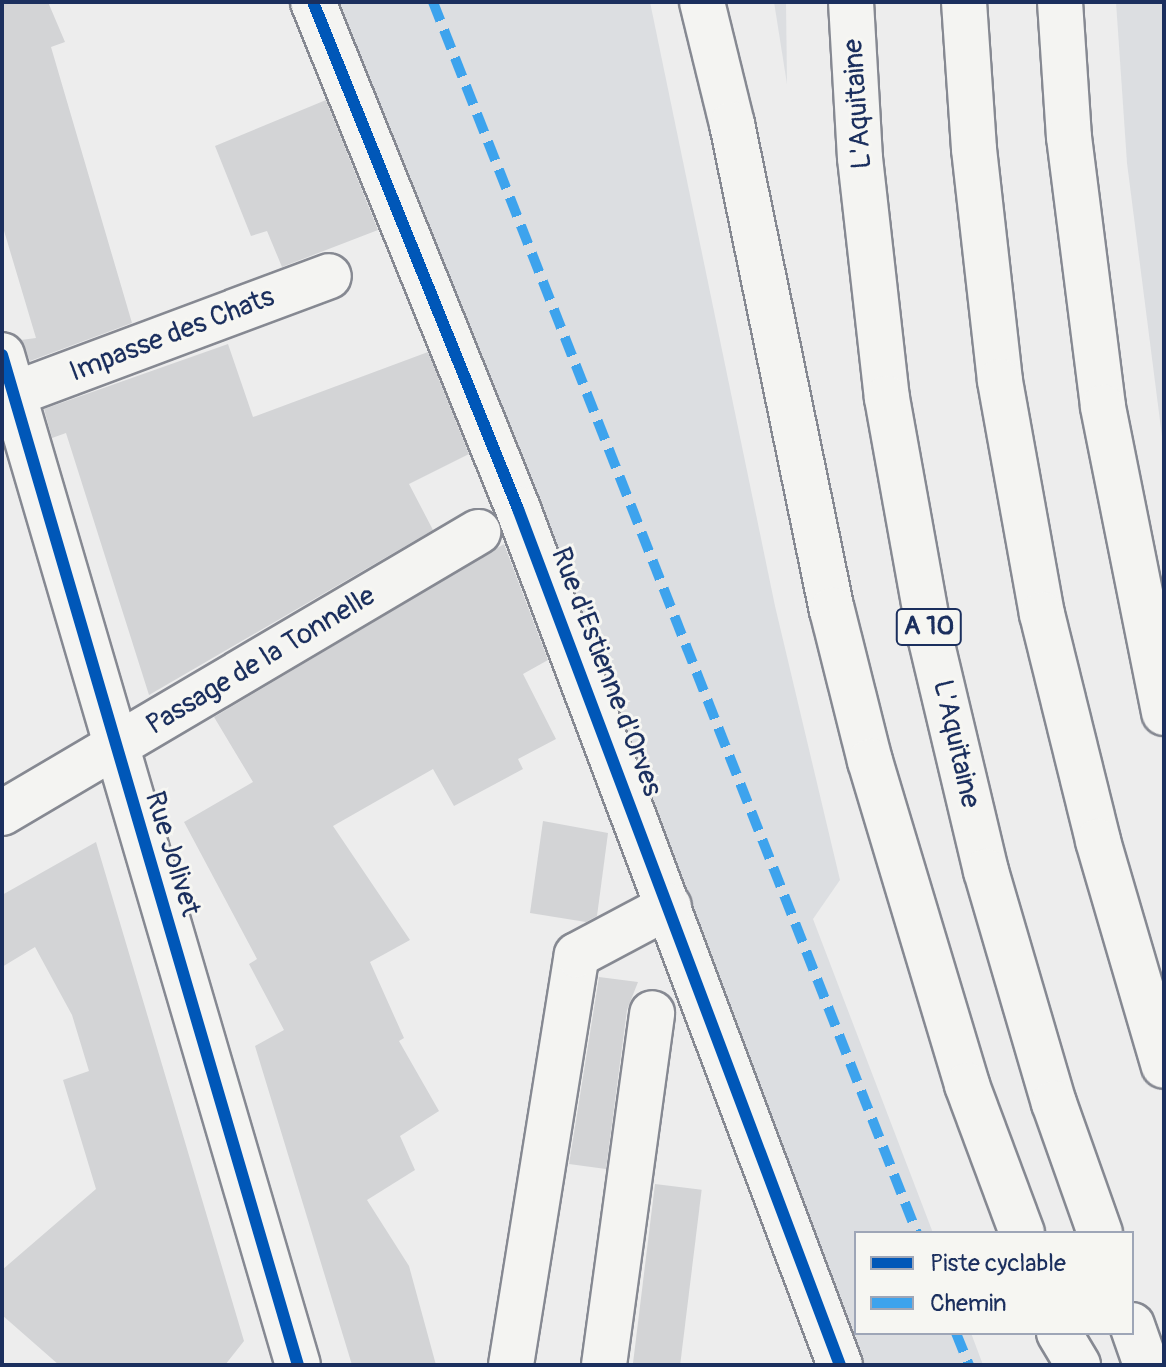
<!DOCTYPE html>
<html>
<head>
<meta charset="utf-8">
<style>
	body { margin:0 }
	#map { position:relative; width:1166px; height:1367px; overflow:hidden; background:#ededed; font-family:Pangolin,sans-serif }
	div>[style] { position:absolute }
	.green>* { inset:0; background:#dcdee1 }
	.building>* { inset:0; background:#d3d4d6; transform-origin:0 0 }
	.roads { filter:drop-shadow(2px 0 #868992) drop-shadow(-2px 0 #868992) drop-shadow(0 2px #868992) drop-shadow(0 -2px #868992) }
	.minor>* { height:44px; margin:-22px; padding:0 22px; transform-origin:22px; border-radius:22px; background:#f4f4f2 }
	.highway>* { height:44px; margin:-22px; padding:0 22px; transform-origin:22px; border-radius:22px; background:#f4f4f2 }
	.quiet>* { height:10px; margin-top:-5px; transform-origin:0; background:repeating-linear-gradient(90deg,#3da3ed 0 20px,transparent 0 30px) }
	.cycleway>* { height:12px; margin:-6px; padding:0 6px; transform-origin:6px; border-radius:6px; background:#0057b8 }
	span { translate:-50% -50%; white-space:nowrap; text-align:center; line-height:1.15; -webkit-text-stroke:6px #f6f6f2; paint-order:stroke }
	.shield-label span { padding:2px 6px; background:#f6f6f2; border:2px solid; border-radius:6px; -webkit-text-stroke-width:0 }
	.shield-label { font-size:26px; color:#1b2f5e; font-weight:700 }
	.street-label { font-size:28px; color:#1b2f5e }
	.frame { position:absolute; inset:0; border:4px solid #1b2f5e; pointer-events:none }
	.legend { position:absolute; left:854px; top:1231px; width:280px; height:104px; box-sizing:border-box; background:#f6f6f2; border:2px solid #9ea6b7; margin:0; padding:10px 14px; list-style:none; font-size:24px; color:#1b2f5e }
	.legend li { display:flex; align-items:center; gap:16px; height:40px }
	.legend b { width:40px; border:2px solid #9ea6b7 }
</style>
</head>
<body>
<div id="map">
	<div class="green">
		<i style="clip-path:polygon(335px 2px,650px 2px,775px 606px,840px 880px,813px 919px,933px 1233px,856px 1233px,856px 1333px,971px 1333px,983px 1365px,859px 1365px)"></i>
		<i style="clip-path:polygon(774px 2px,786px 2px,787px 84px)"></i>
		<i style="clip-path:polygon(1116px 2px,1164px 2px,1164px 452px,1127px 163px)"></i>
	</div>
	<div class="building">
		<i style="clip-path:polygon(2px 2px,48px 2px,65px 42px,51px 47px,132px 323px,30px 361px,21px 340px,36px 338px,2px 224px)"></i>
		<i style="clip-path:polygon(326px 100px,378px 230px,282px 267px,267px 231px,251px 236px,215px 146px)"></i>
		<i style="clip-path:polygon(228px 344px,253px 417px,428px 352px,469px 454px,409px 484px,433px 530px,149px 695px,66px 433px,52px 438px,44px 409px)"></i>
		<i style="clip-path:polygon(504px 544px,548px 660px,523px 674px,556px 739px,518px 759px,523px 769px,454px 806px,433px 769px,333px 826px,410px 940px,370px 962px,404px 1038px,399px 1041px,439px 1111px,400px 1136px,415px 1170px,367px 1200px,409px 1266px,436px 1365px,352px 1365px,255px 1046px,284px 1030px,249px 964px,257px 959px,184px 822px,253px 782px,214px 717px)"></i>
		<i style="clip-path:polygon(543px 821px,608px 833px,597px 916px,586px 922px,530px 913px)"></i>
		<i style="clip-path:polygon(96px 842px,244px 1341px,225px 1365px,59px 1365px,2px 1315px,2px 1270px,96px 1189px,63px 1080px,89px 1071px,72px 1015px,35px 947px,2px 967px,2px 895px)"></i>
		<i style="clip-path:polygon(599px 977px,638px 982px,627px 1010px,606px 1169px,569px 1164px)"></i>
		<i style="left:655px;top:1184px;width:47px;height:182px;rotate:7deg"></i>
	</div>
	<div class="roads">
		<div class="minor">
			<i style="left:313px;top:2px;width:547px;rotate:67.98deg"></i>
			<i style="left:518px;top:509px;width:915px;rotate:69.39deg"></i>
			<i style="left:2px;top:355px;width:1052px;rotate:73.67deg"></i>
			<i style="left:14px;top:394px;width:336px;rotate:-20.5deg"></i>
			<i style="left:2px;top:813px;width:553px;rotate:-30.55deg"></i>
			<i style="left:511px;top:1365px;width:415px;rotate:-80.9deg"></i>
			<i style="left:577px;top:955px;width:104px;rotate:-28deg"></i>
			<i style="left:604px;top:1365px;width:355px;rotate:-82.2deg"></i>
		</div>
		<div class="highway">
			<i style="left:702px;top:2px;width:126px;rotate:76.2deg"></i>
			<i style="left:732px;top:124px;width:496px;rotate:78.4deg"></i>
			<i style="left:832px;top:610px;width:156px;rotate:75.9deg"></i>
			<i style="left:870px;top:761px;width:338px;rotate:73.3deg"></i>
			<i style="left:967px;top:1085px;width:158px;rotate:69.6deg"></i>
			<i style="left:851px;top:2px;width:156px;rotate:86.7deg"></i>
			<i style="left:860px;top:158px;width:242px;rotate:83.6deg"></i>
			<i style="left:887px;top:398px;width:242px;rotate:79.8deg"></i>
			<i style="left:930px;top:636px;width:242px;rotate:76.6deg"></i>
			<i style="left:986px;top:871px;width:242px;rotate:73.7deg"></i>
			<i style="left:1054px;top:1103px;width:138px;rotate:70.5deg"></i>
			<i style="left:964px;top:2px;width:147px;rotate:86.1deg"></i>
			<i style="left:974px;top:149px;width:233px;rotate:83.6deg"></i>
			<i style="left:1000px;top:381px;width:237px;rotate:79.8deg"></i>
			<i style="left:1042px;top:614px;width:234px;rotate:76.1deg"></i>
			<i style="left:1098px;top:841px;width:234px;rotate:73.7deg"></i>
			<i style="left:1060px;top:2px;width:135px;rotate:86.2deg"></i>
			<i style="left:1069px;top:137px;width:272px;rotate:82.8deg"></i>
			<i style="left:1103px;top:407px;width:312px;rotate:78.7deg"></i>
			<i style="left:1132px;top:1325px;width:42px;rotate:70.7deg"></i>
			<i style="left:1059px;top:1333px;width:37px;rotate:59deg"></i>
		</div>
	</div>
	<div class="quiet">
		<i style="left:433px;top:2px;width:1323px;rotate:68.54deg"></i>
		<i style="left:956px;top:1333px;width:35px;rotate:68deg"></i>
	</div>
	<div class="cycleway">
		<i style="left:313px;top:2px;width:547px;rotate:67.98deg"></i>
		<i style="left:518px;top:509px;width:915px;rotate:69.39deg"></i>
		<i style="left:2px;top:355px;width:1052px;rotate:73.67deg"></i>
	</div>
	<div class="shield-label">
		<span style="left:929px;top:627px">A 10</span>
	</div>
	<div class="street-label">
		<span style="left:858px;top:104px;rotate:-94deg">L'Aquitaine</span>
		<span style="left:172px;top:335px;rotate:-21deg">Impasse des Chats</span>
		<span style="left:261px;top:661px;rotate:-31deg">Passage de la Tonnelle</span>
		<span style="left:606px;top:672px;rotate:69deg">Rue d'Estienne d'Orves</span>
		<span style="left:956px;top:744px;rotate:77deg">L'Aquitaine</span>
		<span style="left:172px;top:854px;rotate:73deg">Rue Jolivet</span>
	</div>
	<div class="frame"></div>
	<ul class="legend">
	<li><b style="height:10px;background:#0057b8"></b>Piste cyclable</li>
	<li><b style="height:10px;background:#3da3ed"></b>Chemin</li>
	</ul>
</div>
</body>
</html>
